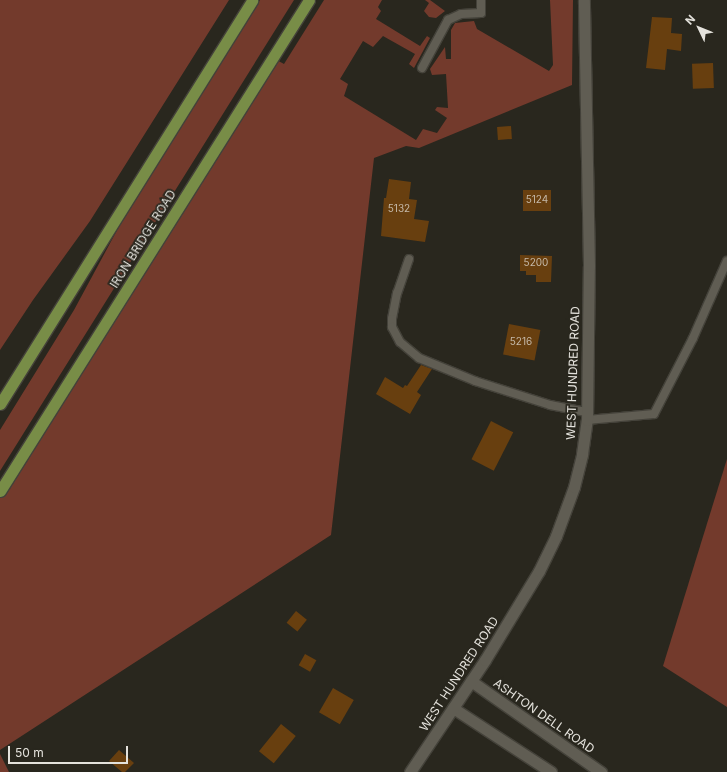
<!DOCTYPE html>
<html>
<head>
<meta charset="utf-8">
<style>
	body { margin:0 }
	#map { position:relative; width:727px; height:772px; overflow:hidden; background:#29271e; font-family:Inter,sans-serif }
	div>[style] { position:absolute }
	.green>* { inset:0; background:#733a2c }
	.building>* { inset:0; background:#683f0f; transform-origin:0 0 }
	.roads { filter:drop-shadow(1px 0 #44423a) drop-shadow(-1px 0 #44423a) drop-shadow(0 1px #44423a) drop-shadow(0 -1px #44423a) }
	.service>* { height:8px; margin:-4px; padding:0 4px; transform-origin:4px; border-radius:4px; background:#605d53 }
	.minor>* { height:11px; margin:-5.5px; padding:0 5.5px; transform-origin:5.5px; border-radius:5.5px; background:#605d53 }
	.primary>* { height:11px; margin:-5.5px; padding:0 5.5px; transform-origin:5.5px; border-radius:5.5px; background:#788d47 }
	span { translate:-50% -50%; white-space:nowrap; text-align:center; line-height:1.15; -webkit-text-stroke:3.5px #29271e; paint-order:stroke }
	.number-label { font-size:10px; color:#c5b9a9 }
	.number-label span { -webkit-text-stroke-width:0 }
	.street-label { font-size:12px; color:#e4e2dc }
	.north { position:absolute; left:679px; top:8px; width:40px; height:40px; -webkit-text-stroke:3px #29271e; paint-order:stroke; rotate:313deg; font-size:11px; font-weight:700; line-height:16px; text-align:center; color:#e4e2dc }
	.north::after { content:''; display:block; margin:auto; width:14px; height:18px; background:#e4e2dc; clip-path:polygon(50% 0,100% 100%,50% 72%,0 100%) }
	.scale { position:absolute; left:8px; top:746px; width:120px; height:18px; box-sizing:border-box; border:2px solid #e4e2dc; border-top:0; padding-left:5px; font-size:12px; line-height:14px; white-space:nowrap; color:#e4e2dc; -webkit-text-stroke:3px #29271e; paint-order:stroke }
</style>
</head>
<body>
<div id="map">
	<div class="green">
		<i style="clip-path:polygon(0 0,229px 0,90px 221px,33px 300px,0 350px)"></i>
		<i style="clip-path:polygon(260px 0,294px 0,0 471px,0 430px,74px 310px,122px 221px)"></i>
		<i style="clip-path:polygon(324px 0,382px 0,378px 7px,381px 11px,376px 19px,420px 46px,427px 36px,430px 38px,414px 68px,409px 64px,415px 54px,383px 36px,373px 47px,363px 41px,340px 79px,348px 84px,344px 96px,416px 140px,423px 129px,437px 133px,447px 118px,435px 110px,437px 107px,448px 108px,446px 74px,432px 75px,430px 69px,445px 47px,446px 59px,451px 59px,451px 30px,455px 23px,474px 21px,477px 29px,549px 71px,553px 65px,550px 0,573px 0,572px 85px,419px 148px,406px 146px,374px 158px,331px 535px,0 750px,0 493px,273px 58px,284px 64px)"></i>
		<i style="clip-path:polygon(425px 0,430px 0,445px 11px,436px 18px,429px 17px,424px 11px,429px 3px)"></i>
		<i style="clip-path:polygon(727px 459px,727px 707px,663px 666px)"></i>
		<i style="clip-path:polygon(0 754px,9px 772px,0 772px)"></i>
	</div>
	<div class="building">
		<i style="clip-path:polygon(652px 17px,672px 18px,671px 33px,682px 34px,681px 51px,667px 49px,665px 70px,646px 68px)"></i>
		<i style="left:713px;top:63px;width:25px;height:21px;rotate:88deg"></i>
		<i style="left:511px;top:126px;width:13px;height:14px;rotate:86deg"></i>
		<i style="clip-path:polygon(389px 179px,411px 182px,409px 199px,417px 200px,414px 219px,429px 221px,425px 242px,381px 236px,384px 198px,386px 198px)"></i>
		<i style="left:523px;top:190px;width:28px;height:21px"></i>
		<i style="clip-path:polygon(520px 255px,552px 256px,551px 282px,536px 282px,536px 275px,526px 275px,526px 271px,520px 271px)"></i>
		<i style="left:509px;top:324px;width:32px;height:31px;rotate:11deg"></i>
		<i style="clip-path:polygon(421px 365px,432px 369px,417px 392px,421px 395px,410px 414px,376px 394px,385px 377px,403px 388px,405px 385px,407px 386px)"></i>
		<i style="left:491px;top:421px;width:25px;height:43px;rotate:27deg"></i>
		<i style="left:296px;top:611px;width:14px;height:15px;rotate:39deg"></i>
		<i style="left:305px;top:654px;width:13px;height:13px;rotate:29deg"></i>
		<i style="left:333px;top:688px;width:24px;height:28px;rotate:30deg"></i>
		<i style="left:281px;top:724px;width:19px;height:35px;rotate:39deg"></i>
		<i style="clip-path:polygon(119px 750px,134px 763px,125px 772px,122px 772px,109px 761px)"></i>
	</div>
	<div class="roads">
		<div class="service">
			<i style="left:422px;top:68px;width:55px;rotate:-61.6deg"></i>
			<i style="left:448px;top:20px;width:14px;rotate:-25deg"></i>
			<i style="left:461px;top:14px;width:20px;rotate:-3deg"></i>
			<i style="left:481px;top:13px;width:13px;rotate:-90deg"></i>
			<i style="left:409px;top:259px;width:36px;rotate:109deg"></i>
			<i style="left:397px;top:293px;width:26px;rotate:101deg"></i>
			<i style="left:392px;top:319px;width:8px;rotate:90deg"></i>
			<i style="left:392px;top:327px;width:17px;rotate:62deg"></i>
			<i style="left:400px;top:342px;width:25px;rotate:40deg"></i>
			<i style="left:419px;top:358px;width:61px;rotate:22.3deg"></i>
			<i style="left:475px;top:381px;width:79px;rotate:17.7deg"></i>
			<i style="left:550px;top:405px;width:38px;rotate:11deg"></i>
			<i style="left:587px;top:420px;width:67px;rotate:-5.1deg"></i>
			<i style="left:654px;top:414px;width:85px;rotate:-62.8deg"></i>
			<i style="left:693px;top:338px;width:84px;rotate:-66.2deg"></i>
		</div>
		<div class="minor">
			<i style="left:471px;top:681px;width:159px;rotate:35deg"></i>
			<i style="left:453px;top:708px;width:117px;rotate:33.1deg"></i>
			<i style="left:410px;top:772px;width:135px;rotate:-56.2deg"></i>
			<i style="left:485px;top:660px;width:104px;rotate:-58.8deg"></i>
			<i style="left:539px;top:571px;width:39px;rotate:-64deg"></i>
			<i style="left:556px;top:536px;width:52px;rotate:-69.8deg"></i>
			<i style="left:574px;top:487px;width:34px;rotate:-76deg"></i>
			<i style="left:582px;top:454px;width:34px;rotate:-82deg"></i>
			<i style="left:587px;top:420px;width:154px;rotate:-89.3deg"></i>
			<i style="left:589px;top:266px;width:266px;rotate:-91.1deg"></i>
		</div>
		<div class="primary">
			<i style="left:0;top:404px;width:476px;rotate:-58deg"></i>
			<i style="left:0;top:491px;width:580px;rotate:-57.82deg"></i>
		</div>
	</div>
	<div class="number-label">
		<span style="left:537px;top:200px">5124</span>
		<span style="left:399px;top:209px">5132</span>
		<span style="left:536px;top:263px">5200</span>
		<span style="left:521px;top:342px">5216</span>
	</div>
	<div class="street-label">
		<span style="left:143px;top:239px;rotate:-58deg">IRON BRIDGE ROAD</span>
		<span style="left:573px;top:373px;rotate:-88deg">WEST HUNDRED ROAD</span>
		<span style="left:459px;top:674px;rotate:-57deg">WEST HUNDRED ROAD</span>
		<span style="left:544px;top:716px;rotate:35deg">ASHTON DELL ROAD</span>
	</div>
	<div class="north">N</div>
	<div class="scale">50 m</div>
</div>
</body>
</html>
